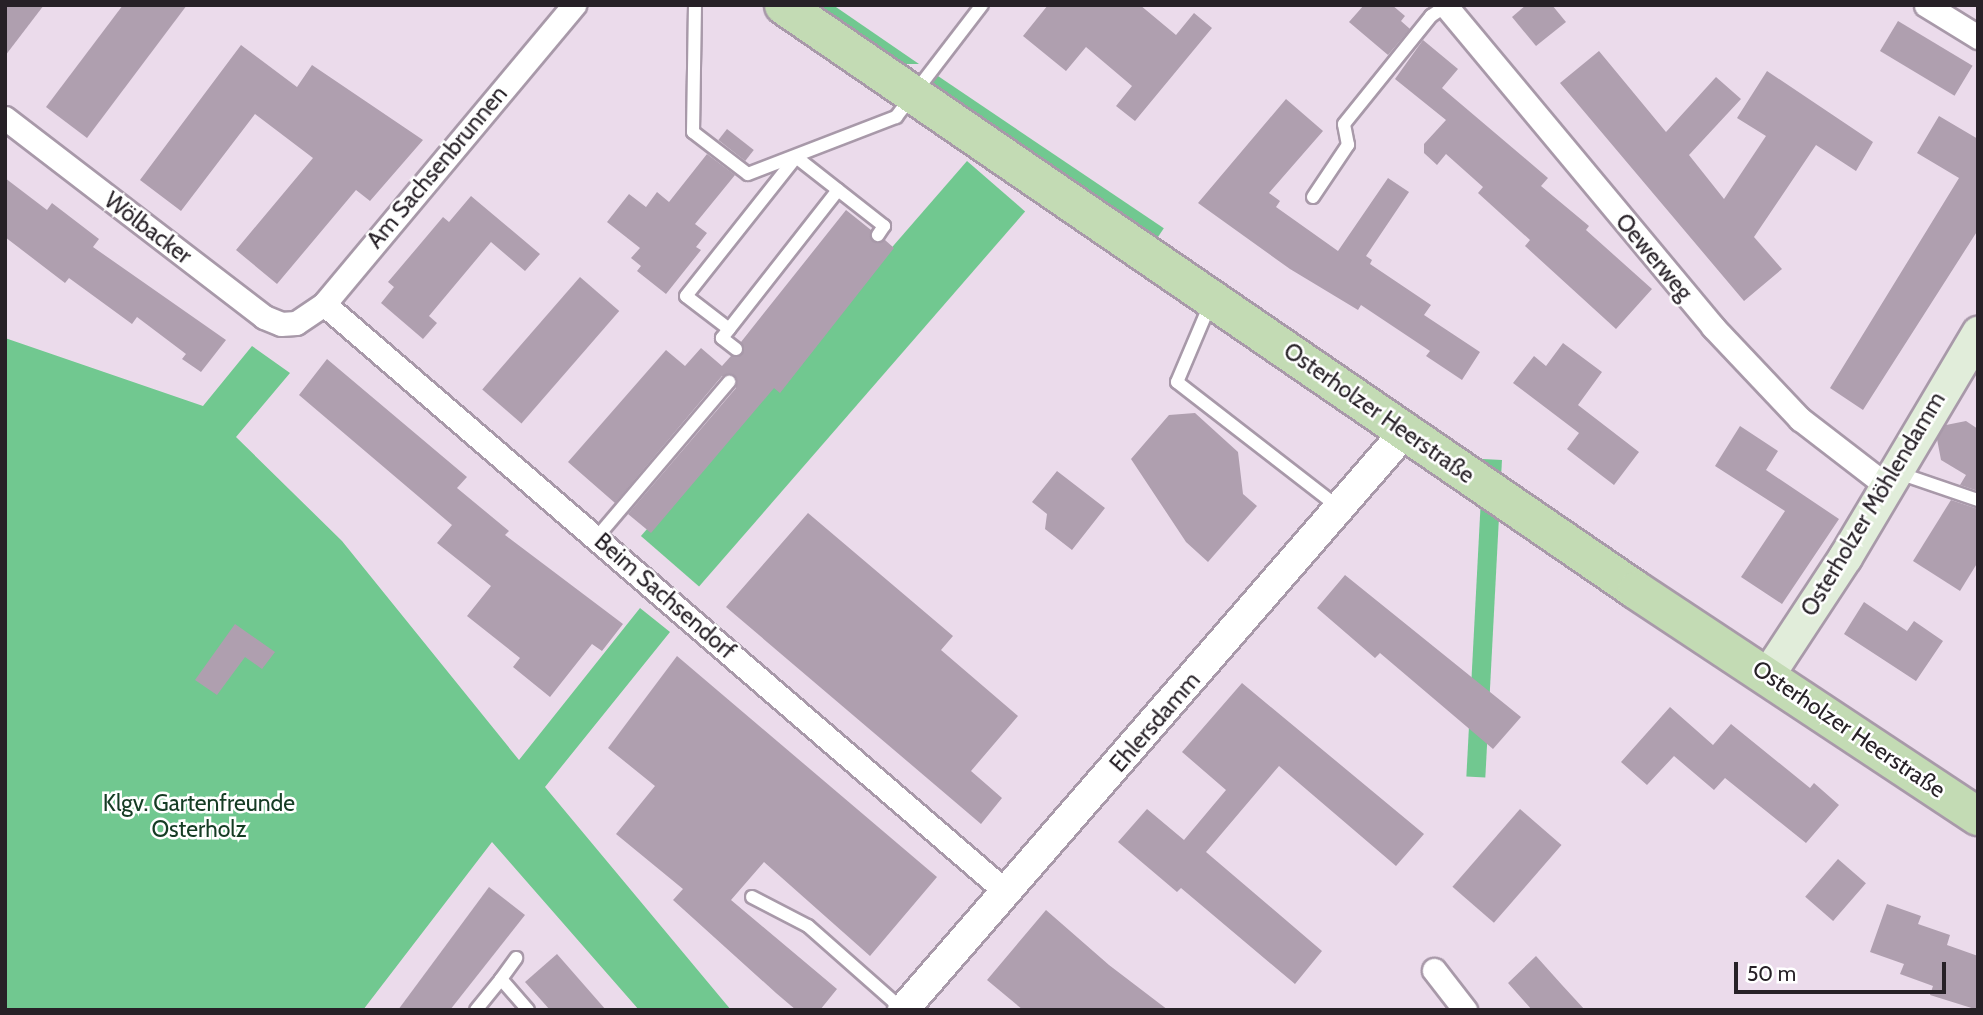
<!DOCTYPE html>
<html>
<head>
<meta charset="utf-8">
<style>
	body { margin:0 }
	#map { position:relative; width:1983px; height:1015px; overflow:hidden; background:#ebdbeb; font-family:Cabin,sans-serif }
	div>[style] { position:absolute }
	.green>* { inset:0; background:#71c890; transform-origin:0 0 }
	.building>* { inset:0; background:#af9faf; transform-origin:0 0 }
	.roads { filter:drop-shadow(2px 0 #a899a9) drop-shadow(-2px 0 #a899a9) drop-shadow(0 2px #a899a9) drop-shadow(0 -2px #a899a9) }
	.service>* { height:12px; margin:-6px; padding:0 6px; transform-origin:6px; border-radius:6px; background:#fff }
	.minor>* { height:23px; margin:-11.5px; padding:0 11.5px; transform-origin:11.5px; border-radius:11.5px; background:#fff }
	.tertiary>* { height:30px; margin:-15px; padding:0 15px; transform-origin:15px; border-radius:15px; background:#fff }
	.secondary>* { height:33px; margin:-16.5px; padding:0 16.5px; transform-origin:16.5px; border-radius:16.5px; background:#e1edda }
	.primary>* { height:37px; margin:-18.5px; padding:0 18.5px; transform-origin:18.5px; border-radius:18.5px; background:#c3dbb4 }
	span { translate:-50% -50%; white-space:nowrap; text-align:center; line-height:1.15; -webkit-text-stroke:5px #fff; paint-order:stroke }
	.street-label { font-size:23px; color:#272127 }
	.park-label { font-size:23px; color:#153c24 }
	.frame { position:absolute; inset:0; border:7px solid #272127; pointer-events:none }
	.scale { position:absolute; left:1734px; top:962px; width:212px; height:32px; box-sizing:border-box; border:4px solid #272127; border-top:0; padding-left:9px; font-size:21px; line-height:24px; white-space:nowrap; color:#272127; -webkit-text-stroke:5px #fff; paint-order:stroke }
</style>
</head>
<body>
<div id="map">
	<div class="green">
		<i style="clip-path:polygon(817px 5px,833px 5px,919px 64px,904px 64px)"></i>
		<i style="left:935px;top:74px;width:276px;height:11px;rotate:34deg"></i>
		<i style="left:967px;top:161px;width:77px;height:497px;rotate:41deg"></i>
		<i style="clip-path:polygon(5px 338px,203px 406px,252px 346px,290px 373px,236px 437px,342px 541px,519px 760px,640px 608px,670px 632px,545px 787px,731px 1010px,639px 1010px,492px 842px,363px 1010px,5px 1010px)"></i>
		<i style="left:1483px;top:459px;width:19px;height:318px;rotate:3deg"></i>
	</div>
	<div class="building">
		<i style="clip-path:polygon(5px 5px,44px 5px,5px 56px)"></i>
		<i style="clip-path:polygon(123px 5px,187px 5px,87px 138px,46px 107px)"></i>
		<i style="clip-path:polygon(1048px 5px,1140px 5px,1176px 35px,1194px 13px,1212px 28px,1135px 121px,1116px 106px,1132px 86px,1086px 47px,1066px 71px,1023px 36px)"></i>
		<i style="clip-path:polygon(1364px 5px,1392px 5px,1405px 16px,1401px 21px,1410px 29px,1388px 55px,1349px 22px)"></i>
		<i style="clip-path:polygon(1526px 5px,1552px 5px,1566px 22px,1536px 46px,1512px 17px)"></i>
		<i style="left:1898px;top:21px;width:87px;height:35px;rotate:31deg"></i>
		<i style="clip-path:polygon(1423px 40px,1458px 69px,1442px 88px,1548px 178px,1541px 186px,1589px 226px,1586px 230px,1652px 289px,1616px 329px,1525px 246px,1530px 240px,1478px 193px,1483px 187px,1446px 154px,1437px 165px,1424px 153px,1424px 144px,1446px 120px,1395px 79px)"></i>
		<i style="clip-path:polygon(241px 45px,297px 87px,312px 65px,423px 140px,370px 201px,356px 190px,277px 284px,236px 250px,313px 158px,255px 114px,181px 211px,140px 180px)"></i>
		<i style="clip-path:polygon(1599px 51px,1666px 132px,1716px 77px,1741px 99px,1689px 155px,1724px 199px,1766px 136px,1737px 118px,1767px 71px,1873px 142px,1856px 171px,1816px 145px,1754px 237px,1782px 269px,1744px 301px,1560px 83px)"></i>
		<i style="clip-path:polygon(1286px 99px,1323px 131px,1269px 193px,1280px 201px,1276px 207px,1338px 251px,1388px 178px,1409px 192px,1366px 256px,1372px 260px,1370px 264px,1431px 305px,1424px 315px,1480px 352px,1462px 380px,1426px 356px,1430px 351px,1361px 305px,1358px 310px,1290px 269px,1198px 203px)"></i>
		<i style="clip-path:polygon(1939px 116px,1978px 139px,1978px 230px,1863px 410px,1830px 388px,1959px 178px,1917px 153px)"></i>
		<i style="left:727px;top:129px;width:34px;height:14px;rotate:38deg"></i>
		<i style="clip-path:polygon(707px 154px,735px 175px,695px 224px,707px 233px,696px 247px,701px 250px,666px 294px,637px 271px,641px 266px,631px 258px,640px 248px,607px 222px,629px 194px,646px 207px,657px 192px,669px 202px)"></i>
		<i style="clip-path:polygon(5px 178px,47px 210px,52px 203px,99px 239px,93px 247px,226px 340px,201px 372px,182px 359px,186px 354px,137px 317px,132px 324px,69px 278px,65px 283px,5px 237px)"></i>
		<i style="clip-path:polygon(471px 196px,540px 254px,525px 271px,491px 242px,429px 316px,437px 323px,423px 339px,381px 303px,394px 287px,388px 282px,416px 249px,443px 217px,449px 222px)"></i>
		<i style="clip-path:polygon(846px 210px,871px 230px,873px 242px,885px 240px,894px 248px,780px 393px,774px 388px,651px 533px,628px 514px,736px 388px,735px 376px,722px 376px,615px 503px,568px 462px,666px 350px,685px 366px,701px 348px,722px 366px,731px 356px,742px 355px,741px 342px)"></i>
		<i style="left:580px;top:277px;width:52px;height:149px;rotate:41deg"></i>
		<i style="clip-path:polygon(1563px 343px,1602px 372px,1578px 405px,1639px 452px,1614px 485px,1567px 449px,1579px 433px,1513px 383px,1534px 356px,1546px 366px)"></i>
		<i style="clip-path:polygon(327px 359px,467px 477px,457px 488px,509px 531px,505px 535px,623px 624px,602px 651px,592px 644px,550px 697px,513px 667px,520px 658px,467px 616px,491px 586px,437px 543px,452px 525px,299px 395px)"></i>
		<i style="clip-path:polygon(1195px 413px,1238px 452px,1243px 494px,1257px 506px,1208px 562px,1186px 542px,1131px 459px,1169px 415px)"></i>
		<i style="clip-path:polygon(1966px 421px,1978px 429px,1978px 491px,1960px 485px,1966px 475px,1941px 460px,1937px 439px,1946px 425px)"></i>
		<i style="clip-path:polygon(1740px 426px,1778px 451px,1766px 470px,1839px 519px,1782px 604px,1741px 577px,1785px 511px,1715px 466px)"></i>
		<i style="clip-path:polygon(1057px 471px,1105px 508px,1072px 550px,1045px 529px,1047px 514px,1032px 502px)"></i>
		<i style="clip-path:polygon(1951px 500px,1978px 509px,1978px 562px,1960px 591px,1913px 561px)"></i>
		<i style="clip-path:polygon(808px 513px,953px 636px,941px 650px,1018px 716px,971px 771px,1002px 798px,981px 824px,726px 607px)"></i>
		<i style="clip-path:polygon(1345px 575px,1521px 717px,1493px 749px,1380px 653px,1375px 658px,1317px 608px)"></i>
		<i style="clip-path:polygon(1864px 602px,1907px 631px,1914px 621px,1943px 641px,1916px 681px,1844px 634px)"></i>
		<i style="clip-path:polygon(235px 624px,275px 652px,262px 669px,245px 657px,217px 695px,195px 680px)"></i>
		<i style="clip-path:polygon(677px 656px,937px 877px,870px 956px,764px 862px,731px 900px,837px 989px,820px 1010px,796px 1010px,776px 993px,673px 900px,683px 889px,616px 834px,655px 786px,608px 748px)"></i>
		<i style="clip-path:polygon(1242px 683px,1424px 834px,1396px 866px,1279px 766px,1206px 852px,1322px 951px,1295px 984px,1181px 888px,1177px 892px,1118px 842px,1147px 809px,1184px 840px,1226px 790px,1182px 752px)"></i>
		<i style="clip-path:polygon(1670px 707px,1713px 745px,1731px 724px,1810px 788px,1814px 783px,1839px 805px,1806px 843px,1725px 778px,1714px 790px,1674px 756px,1647px 785px,1621px 762px)"></i>
		<i style="left:1520px;top:809px;width:55px;height:103px;rotate:41deg"></i>
		<i style="left:1838px;top:859px;width:37px;height:50px;rotate:41deg"></i>
		<i style="clip-path:polygon(489px 887px,525px 915px,450px 1010px,398px 1010px)"></i>
		<i style="clip-path:polygon(1887px 904px,1921px 916px,1918px 924px,1950px 935px,1947px 945px,1978px 956px,1978px 1010px,1930px 995px,1933px 986px,1900px 974px,1904px 964px,1870px 952px)"></i>
		<i style="clip-path:polygon(1046px 910px,1109px 965px,1168px 1010px,1023px 1010px,987px 980px)"></i>
		<i style="clip-path:polygon(557px 954px,606px 1010px,550px 1010px,525px 982px)"></i>
		<i style="clip-path:polygon(1536px 956px,1562px 985px,1585px 1010px,1532px 1010px,1508px 983px)"></i>
	</div>
	<div class="roads">
		<div class="service">
			<i style="left:695px;top:5px;width:127px;rotate:90.9deg"></i>
			<i style="left:693px;top:132px;width:69px;rotate:37.4deg"></i>
			<i style="left:748px;top:174px;width:159px;rotate:-21.1deg"></i>
			<i style="left:896px;top:117px;width:141px;rotate:-52.5deg"></i>
			<i style="left:1313px;top:197px;width:63px;rotate:-56.1deg"></i>
			<i style="left:1348px;top:145px;width:21px;rotate:-101deg"></i>
			<i style="left:1344px;top:124px;width:139px;rotate:-51.1deg"></i>
			<i style="left:1431px;top:16px;width:18px;rotate:-34deg"></i>
			<i style="left:1211px;top:302px;width:87px;rotate:113deg"></i>
			<i style="left:1177px;top:382px;width:204px;rotate:37.8deg"></i>
			<i style="left:729px;top:329px;width:54px;rotate:-142.5deg"></i>
			<i style="left:686px;top:296px;width:177px;rotate:-51.6deg"></i>
			<i style="left:796px;top:157px;width:112px;rotate:38.1deg"></i>
			<i style="left:884px;top:226px;width:11px;rotate:124deg"></i>
			<i style="left:736px;top:349px;width:18px;rotate:-142deg"></i>
			<i style="left:722px;top:338px;width:188px;rotate:-51.9deg"></i>
			<i style="left:1896px;top:472px;width:87px;rotate:18.9deg"></i>
			<i style="left:597px;top:537px;width:204px;rotate:-49.6deg"></i>
			<i style="left:752px;top:897px;width:63px;rotate:27.4deg"></i>
			<i style="left:808px;top:926px;width:125px;rotate:41.4deg"></i>
			<i style="left:501px;top:979px;width:26px;rotate:-54deg"></i>
			<i style="left:476px;top:1010px;width:40px;rotate:-51deg"></i>
			<i style="left:501px;top:979px;width:41px;rotate:48.9deg"></i>
		</div>
		<div class="minor">
			<i style="left:1445px;top:5px;width:419px;rotate:50.2deg"></i>
			<i style="left:1713px;top:327px;width:127px;rotate:46.6deg"></i>
			<i style="left:1800px;top:419px;width:110px;rotate:37.6deg"></i>
			<i style="left:1926px;top:5px;width:61px;rotate:31.6deg"></i>
			<i style="left:5px;top:118px;width:327px;rotate:37.5deg"></i>
			<i style="left:264px;top:317px;width:18px;rotate:22deg"></i>
			<i style="left:281px;top:324px;width:15px;rotate:-4deg"></i>
			<i style="left:296px;top:323px;width:34px;rotate:-34deg"></i>
			<i style="left:324px;top:304px;width:390px;rotate:-50.1deg"></i>
			<i style="left:324px;top:304px;width:899px;rotate:40.76deg"></i>
			<i style="left:1434px;top:970px;width:51px;rotate:52.2deg"></i>
		</div>
		<div class="tertiary">
			<i style="left:903px;top:1010px;width:766px;rotate:-49.03deg"></i>
		</div>
		<div class="secondary">
			<i style="left:1768px;top:674px;width:140px;rotate:-56.7deg"></i>
			<i style="left:1845px;top:557px;width:261px;rotate:-59.3deg"></i>
		</div>
		<div class="primary">
			<i style="left:783px;top:5px;width:1034px;rotate:34.44deg"></i>
			<i style="left:1636px;top:590px;width:410px;rotate:33.5deg"></i>
		</div>
	</div>
	<div class="street-label">
		<span style="left:437px;top:167px;rotate:-50deg">Am Sachsenbrunnen</span>
		<span style="left:148px;top:228px;rotate:37deg">Wölbacker</span>
		<span style="left:1654px;top:257px;rotate:50deg">Oewerweg</span>
		<span style="left:1379px;top:413px;rotate:35deg">Osterholzer Heerstraße</span>
		<span style="left:1873px;top:504px;rotate:-59deg">Osterholzer Möhlendamm</span>
		<span style="left:665px;top:596px;rotate:41deg">Beim Sachsendorf</span>
		<span style="left:1155px;top:722px;rotate:-49deg">Ehlersdamm</span>
		<span style="left:1849px;top:729px;rotate:34deg">Osterholzer Heerstraße</span>
	</div>
	<div class="park-label">
		<span style="left:199px;top:816px">Klgv. Gartenfreunde<br>Osterholz</span>
	</div>
	<div class="frame"></div>
	<div class="scale">50 m</div>
</div>
</body>
</html>
